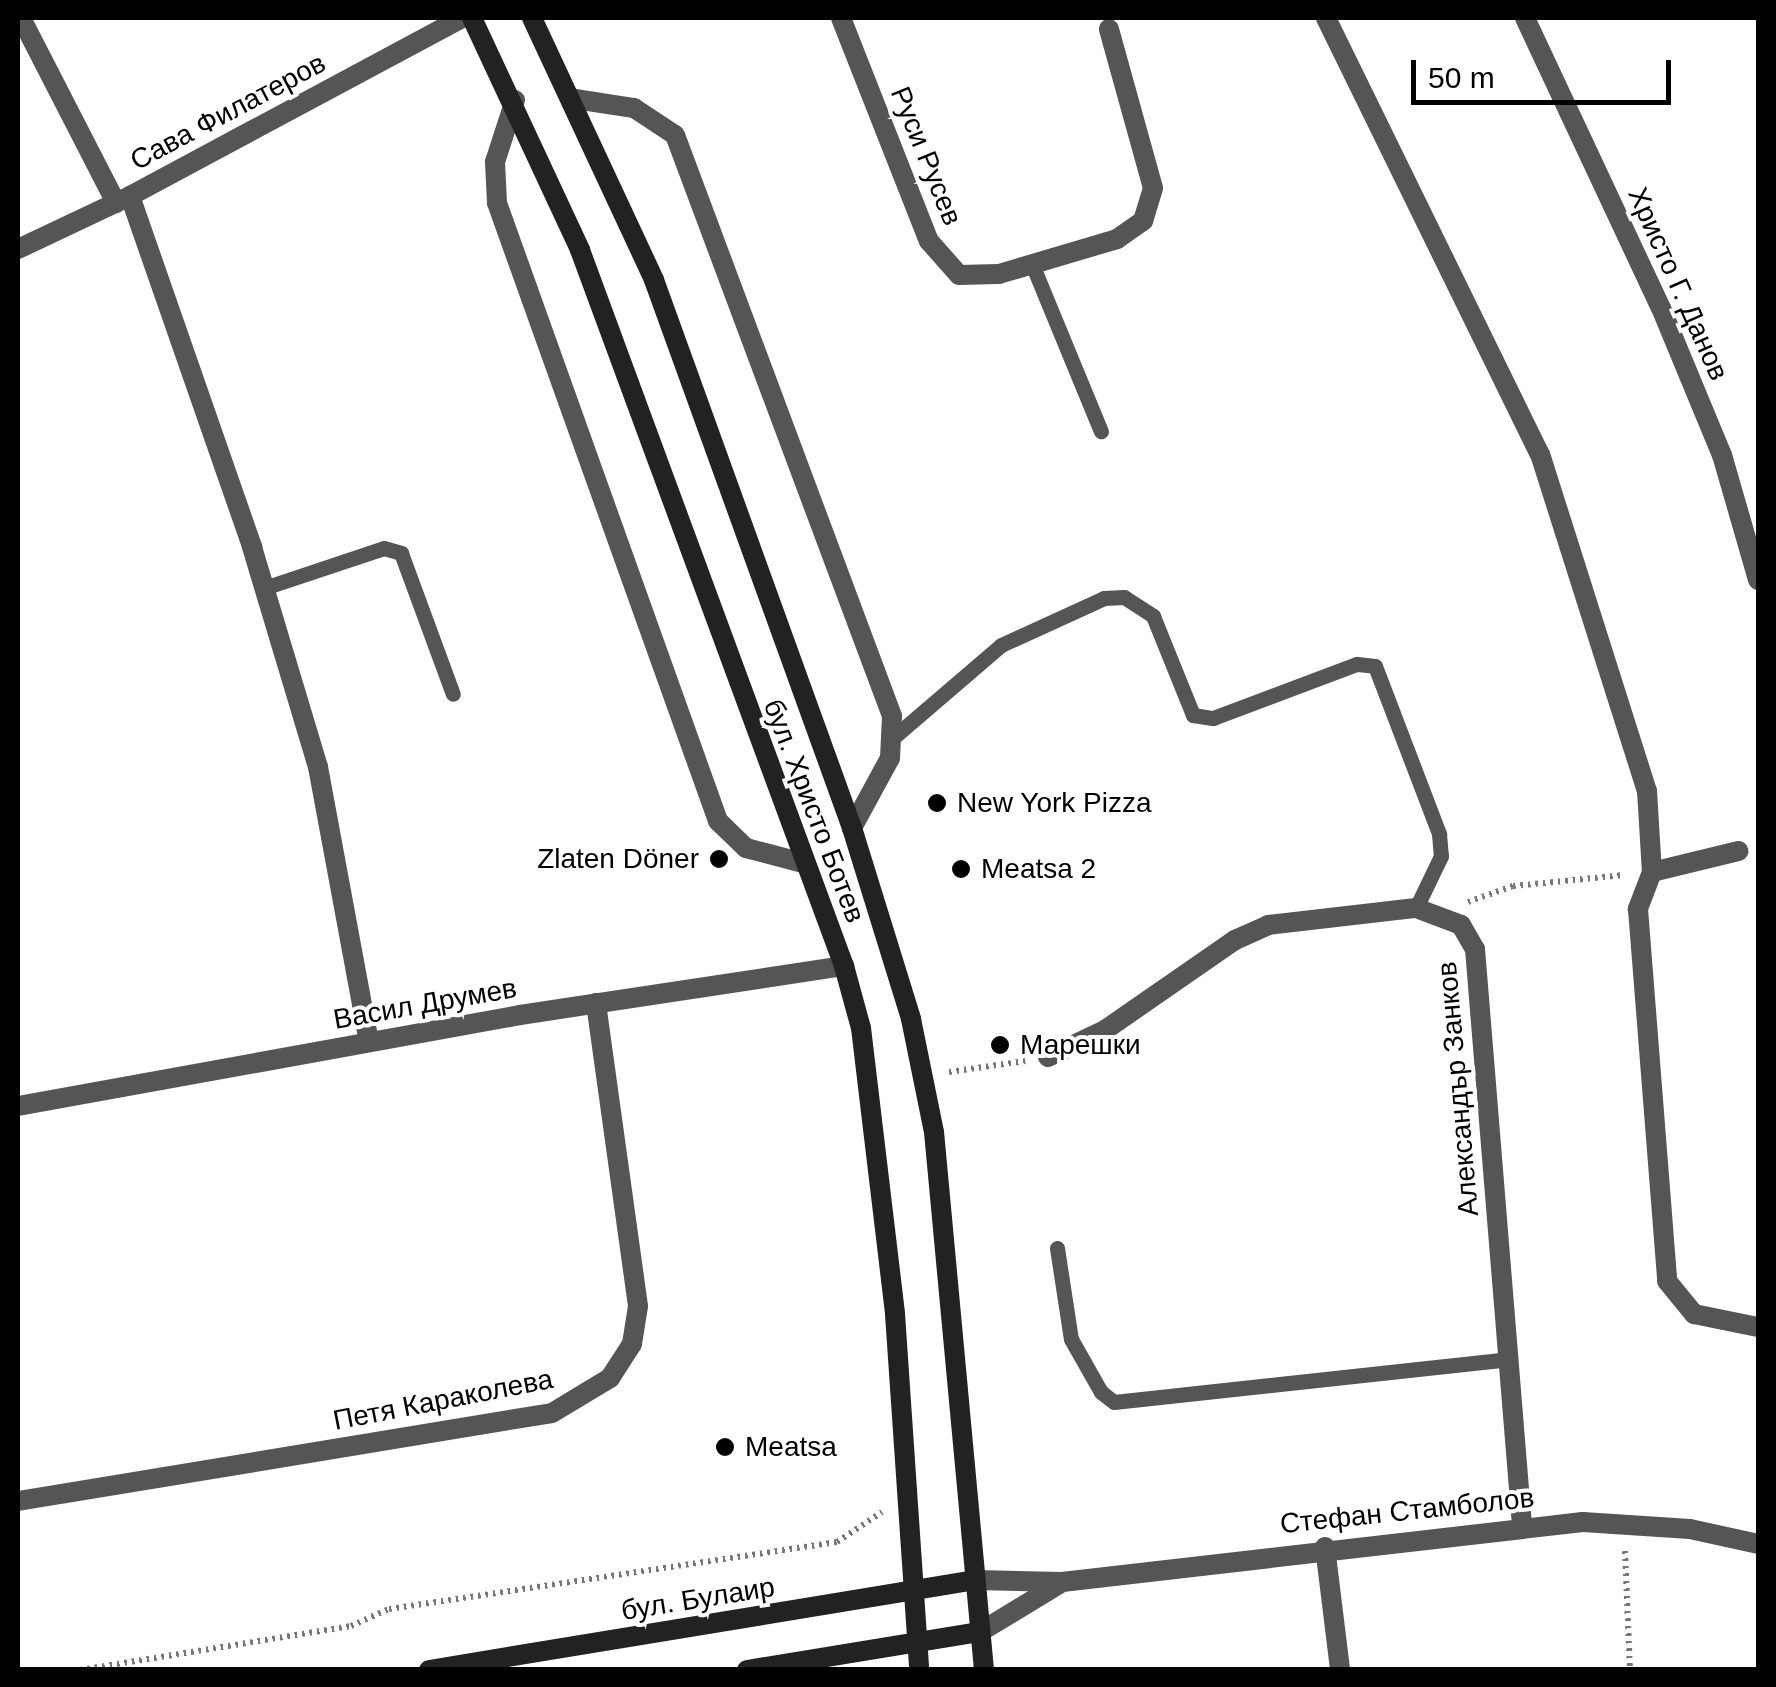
<!DOCTYPE html>
<html>
<head>
<meta charset="utf-8">
<style>
	body { margin:0 }
	#map { position:relative; width:1776px; height:1687px; overflow:hidden; background:#fff; font-family:Arial,sans-serif }
	div>[style] { position:absolute }
	.path>* { height:6px; margin-top:-3px; transform-origin:0; background:repeating-linear-gradient(90deg,#777 0 2.5px,transparent 0 7.5px) }
	.service>* { height:15px; margin:-7.5px; padding:0 7.5px; transform-origin:7.5px; border-radius:7.5px; background:#555 }
	.minor>* { height:20px; margin:-10px; padding:0 10px; transform-origin:10px; border-radius:10px; background:#555 }
	.secondary>* { height:20px; margin:-10px; padding:0 10px; transform-origin:10px; border-radius:10px; background:#222 }
	.dots>* { width:28px; height:28px; translate:-50% -50%; box-sizing:border-box; border:5px solid #fff; border-radius:50% }
	span { translate:-50% -50%; white-space:nowrap; text-align:center; line-height:1.15; -webkit-text-stroke:8px #fff; paint-order:stroke }
	.street-label { font-size:28px; color:#000 }
	.poi-label { font-size:28px; color:#000 }
	.left { translate:0 -50%; text-align:left }
	.right { translate:-100% -50%; text-align:right }
	.frame { position:absolute; inset:0; border:20px solid #000; pointer-events:none }
	.scale { position:absolute; left:1411px; top:60px; width:260px; height:45px; box-sizing:border-box; border:5px solid #000; border-top:0; padding-left:12px; font-size:30px; line-height:35px; white-space:nowrap; color:#000; -webkit-text-stroke:8px #fff; paint-order:stroke }
</style>
</head>
<body>
<div id="map">
	<div class="path">
		<i style="left:1468px;top:902px;width:48px;rotate:-19.6deg"></i>
		<i style="left:1513px;top:886px;width:111px;rotate:-5.7deg"></i>
		<i style="left:949px;top:1072px;width:77px;rotate:-8.2deg"></i>
		<i style="left:1625px;top:1551px;width:119px;rotate:87.6deg"></i>
		<i style="left:80px;top:1670px;width:275px;rotate:-9.2deg"></i>
		<i style="left:351px;top:1626px;width:42px;rotate:-24.1deg"></i>
		<i style="left:389px;top:1609px;width:453px;rotate:-8.5deg"></i>
		<i style="left:837px;top:1542px;width:54px;rotate:-33.7deg"></i>
	</div>
	<div class="service">
		<i style="left:1032px;top:264px;width:181px;rotate:67.6deg"></i>
		<i style="left:264px;top:588px;width:126px;rotate:-18.4deg"></i>
		<i style="left:384px;top:548px;width:18px;rotate:16deg"></i>
		<i style="left:401px;top:553px;width:150px;rotate:69.8deg"></i>
		<i style="left:895px;top:736px;width:140px;rotate:-40.6deg"></i>
		<i style="left:1001px;top:645px;width:113px;rotate:-24.5deg"></i>
		<i style="left:1104px;top:598px;width:20px;rotate:-3deg"></i>
		<i style="left:1124px;top:597px;width:35px;rotate:33deg"></i>
		<i style="left:1153px;top:616px;width:107px;rotate:68deg"></i>
		<i style="left:1193px;top:715px;width:20px;rotate:9deg"></i>
		<i style="left:1213px;top:718px;width:154px;rotate:-20.6deg"></i>
		<i style="left:1357px;top:664px;width:18px;rotate:6deg"></i>
		<i style="left:1375px;top:666px;width:180px;rotate:69.1deg"></i>
		<i style="left:1439px;top:834px;width:22px;rotate:85deg"></i>
		<i style="left:1441px;top:856px;width:58px;rotate:115.7deg"></i>
		<i style="left:1057px;top:1248px;width:92px;rotate:81.3deg"></i>
		<i style="left:1071px;top:1339px;width:61px;rotate:60.5deg"></i>
		<i style="left:1101px;top:1392px;width:16px;rotate:38deg"></i>
		<i style="left:1114px;top:1402px;width:396px;rotate:-6.2deg"></i>
	</div>
	<div class="minor">
		<i style="left:21px;top:18px;width:208px;rotate:62.8deg"></i>
		<i style="left:841px;top:18px;width:240px;rotate:68.5deg"></i>
		<i style="left:929px;top:241px;width:45px;rotate:48.6deg"></i>
		<i style="left:959px;top:275px;width:40px;rotate:-1.4deg"></i>
		<i style="left:999px;top:274px;width:123px;rotate:-16.5deg"></i>
		<i style="left:1117px;top:239px;width:32px;rotate:-35deg"></i>
		<i style="left:1143px;top:221px;width:34px;rotate:-73deg"></i>
		<i style="left:1153px;top:188px;width:165px;rotate:-105.5deg"></i>
		<i style="left:1326px;top:18px;width:486px;rotate:63.9deg"></i>
		<i style="left:1540px;top:454px;width:354px;rotate:72.4deg"></i>
		<i style="left:1647px;top:791px;width:81px;rotate:86.5deg"></i>
		<i style="left:1652px;top:872px;width:40px;rotate:111deg"></i>
		<i style="left:1638px;top:909px;width:373px;rotate:85.5deg"></i>
		<i style="left:1667px;top:1281px;width:43px;rotate:50.7deg"></i>
		<i style="left:1694px;top:1314px;width:65px;rotate:11.5deg"></i>
		<i style="left:1525px;top:18px;width:320px;rotate:64.9deg"></i>
		<i style="left:1661px;top:308px;width:159px;rotate:67.5deg"></i>
		<i style="left:1722px;top:455px;width:130px;rotate:73.9deg"></i>
		<i style="left:575px;top:99px;width:60px;rotate:8.7deg"></i>
		<i style="left:634px;top:108px;width:49px;rotate:33.4deg"></i>
		<i style="left:675px;top:135px;width:620px;rotate:69.52deg"></i>
		<i style="left:892px;top:716px;width:42px;rotate:92.7deg"></i>
		<i style="left:890px;top:758px;width:80px;rotate:118.5deg"></i>
		<i style="left:515px;top:100px;width:65px;rotate:107.9deg"></i>
		<i style="left:495px;top:162px;width:41px;rotate:87.2deg"></i>
		<i style="left:497px;top:203px;width:656px;rotate:70.32deg"></i>
		<i style="left:718px;top:821px;width:39px;rotate:44deg"></i>
		<i style="left:746px;top:848px;width:59px;rotate:14.7deg"></i>
		<i style="left:130px;top:196px;width:372px;rotate:70.8deg"></i>
		<i style="left:252px;top:547px;width:230px;rotate:73.3deg"></i>
		<i style="left:318px;top:767px;width:279px;rotate:79.5deg"></i>
		<i style="left:18px;top:249px;width:124px;rotate:-25.3deg"></i>
		<i style="left:130px;top:196px;width:377px;rotate:-28.2deg"></i>
		<i style="left:1652px;top:872px;width:89px;rotate:-13.6deg"></i>
		<i style="left:1048px;top:1057px;width:63px;rotate:-25.3deg"></i>
		<i style="left:1105px;top:1030px;width:158px;rotate:-34.7deg"></i>
		<i style="left:1235px;top:940px;width:36px;rotate:-24deg"></i>
		<i style="left:1268px;top:925px;width:149px;rotate:-6.6deg"></i>
		<i style="left:1416px;top:908px;width:48px;rotate:20.7deg"></i>
		<i style="left:1461px;top:925px;width:28px;rotate:60deg"></i>
		<i style="left:1475px;top:949px;width:578px;rotate:85.34deg"></i>
		<i style="left:18px;top:1106px;width:510px;rotate:-10.27deg"></i>
		<i style="left:520px;top:1015px;width:328px;rotate:-8.6deg"></i>
		<i style="left:18px;top:1501px;width:541px;rotate:-9.36deg"></i>
		<i style="left:552px;top:1413px;width:68px;rotate:-31.1deg"></i>
		<i style="left:610px;top:1378px;width:40px;rotate:-57.1deg"></i>
		<i style="left:632px;top:1344px;width:38px;rotate:-81deg"></i>
		<i style="left:638px;top:1306px;width:306px;rotate:-97.9deg"></i>
		<i style="left:1325px;top:1547px;width:124px;rotate:83deg"></i>
		<i style="left:975px;top:1580px;width:87px;rotate:1.3deg"></i>
		<i style="left:1062px;top:1582px;width:524px;rotate:-6.57deg"></i>
		<i style="left:1583px;top:1522px;width:107px;rotate:3.7deg"></i>
		<i style="left:1690px;top:1529px;width:70px;rotate:12.4deg"></i>
		<i style="left:980px;top:1632px;width:95px;rotate:-31.2deg"></i>
	</div>
	<div class="secondary">
		<i style="left:472px;top:18px;width:256px;rotate:65deg"></i>
		<i style="left:580px;top:250px;width:763px;rotate:69.76deg"></i>
		<i style="left:844px;top:966px;width:64px;rotate:74.7deg"></i>
		<i style="left:861px;top:1028px;width:288px;rotate:83.2deg"></i>
		<i style="left:895px;top:1314px;width:357px;rotate:86.1deg"></i>
		<i style="left:532px;top:18px;width:289px;rotate:65deg"></i>
		<i style="left:654px;top:280px;width:583px;rotate:70.13deg"></i>
		<i style="left:852px;top:828px;width:200px;rotate:72.8deg"></i>
		<i style="left:911px;top:1019px;width:115px;rotate:78.5deg"></i>
		<i style="left:934px;top:1132px;width:540px;rotate:84.69deg"></i>
		<i style="left:429px;top:1670px;width:553px;rotate:-9.36deg"></i>
		<i style="left:747px;top:1670px;width:236px;rotate:-9.3deg"></i>
	</div>
	<div class="dots">
		<i style="left:937px;top:803px;background:#000"></i>
		<i style="left:719px;top:859px;background:#000"></i>
		<i style="left:961px;top:869px;background:#000"></i>
		<i style="left:1000px;top:1045px;background:#000"></i>
		<i style="left:725px;top:1447px;background:#000"></i>
	</div>
	<div class="street-label">
		<span style="left:228px;top:112px;rotate:-28deg">Сава Филатеров</span>
		<span style="left:926px;top:156px;rotate:68deg">Руси Русев</span>
		<span style="left:1678px;top:284px;rotate:66deg">Христо Г. Данов</span>
		<span style="left:814px;top:811px;rotate:69deg">бул. Христо Ботев</span>
		<span style="left:425px;top:1004px;rotate:-10deg">Васил Друмев</span>
		<span style="left:1458px;top:1089px;rotate:-95deg">Александър Занков</span>
		<span style="left:443px;top:1400px;rotate:-11deg">Петя Караколева</span>
		<span style="left:1407px;top:1511px;rotate:-6deg">Стефан Стамболов</span>
		<span style="left:698px;top:1599px;rotate:-9deg">бул. Булаир</span>
	</div>
	<div class="poi-label">
		<span class="left" style="left:957px;top:803px">New York Pizza</span>
		<span class="right" style="left:699px;top:859px">Zlaten Döner</span>
		<span class="left" style="left:981px;top:869px">Meatsa 2</span>
		<span class="left" style="left:1020px;top:1045px">Марешки</span>
		<span class="left" style="left:745px;top:1447px">Meatsa</span>
	</div>
	<div class="frame"></div>
	<div class="scale">50 m</div>
</div>
</body>
</html>
